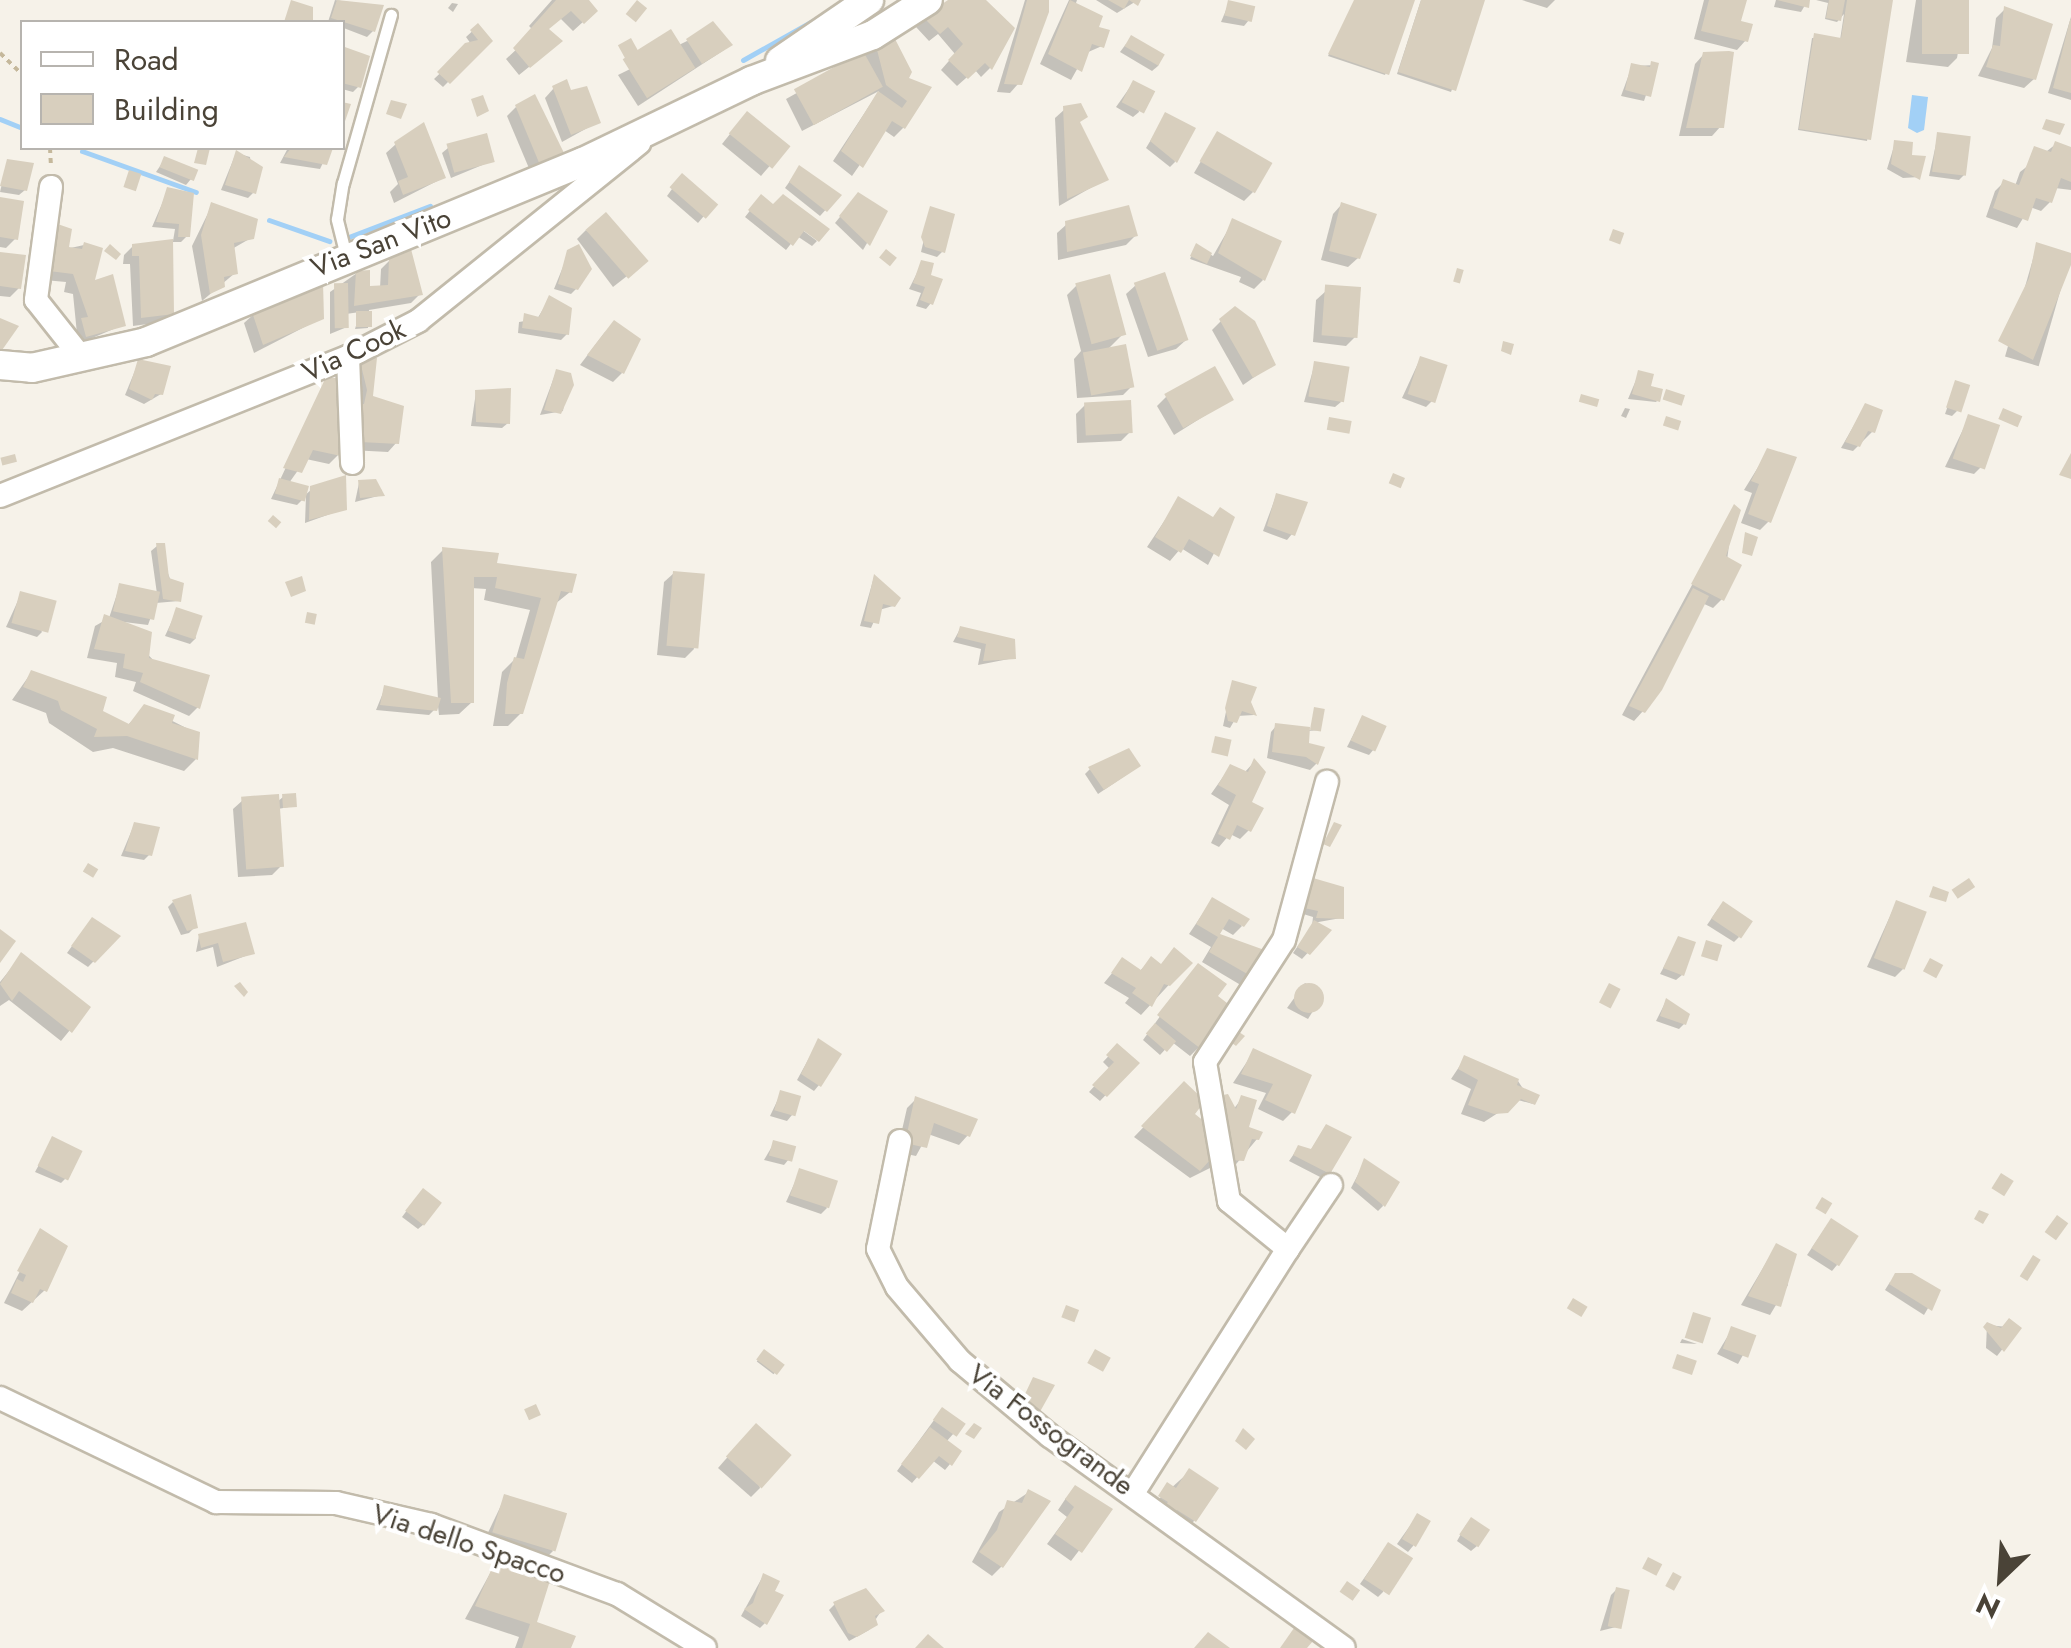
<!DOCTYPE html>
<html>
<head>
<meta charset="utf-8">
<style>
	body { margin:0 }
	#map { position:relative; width:2071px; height:1648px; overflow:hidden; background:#f6f2e9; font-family:Jost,sans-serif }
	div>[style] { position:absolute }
	.water>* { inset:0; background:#a2d0f6 }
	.shadow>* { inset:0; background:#0003; transform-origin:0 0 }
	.stream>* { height:5px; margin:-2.5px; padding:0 2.5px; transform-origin:2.5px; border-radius:2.5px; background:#a2d0f6 }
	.building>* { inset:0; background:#d8cfbe; transform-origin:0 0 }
	.round { border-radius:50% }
	.path>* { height:4px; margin-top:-2px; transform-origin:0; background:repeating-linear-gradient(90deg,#c5b89b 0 5px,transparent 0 10px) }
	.roads { filter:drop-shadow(2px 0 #c2bbab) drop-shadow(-2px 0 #c2bbab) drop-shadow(0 2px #c2bbab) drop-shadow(0 -2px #c2bbab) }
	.service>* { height:11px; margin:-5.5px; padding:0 5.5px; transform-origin:5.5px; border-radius:5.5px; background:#fff }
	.minor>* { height:22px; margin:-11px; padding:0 11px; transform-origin:11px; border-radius:11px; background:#fff }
	.tertiary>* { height:28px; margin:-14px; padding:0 14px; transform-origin:14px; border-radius:14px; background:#fff }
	span { translate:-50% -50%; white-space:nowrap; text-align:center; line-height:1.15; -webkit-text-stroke:8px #fff; paint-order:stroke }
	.street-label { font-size:28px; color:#4a4337 }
	.legend { position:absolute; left:20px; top:20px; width:325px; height:130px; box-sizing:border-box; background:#fff; border:2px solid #b7b4af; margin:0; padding:12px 18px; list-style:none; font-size:30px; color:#4a4337 }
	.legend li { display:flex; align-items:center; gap:20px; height:50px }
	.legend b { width:50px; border:2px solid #b7b4af }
	.north { position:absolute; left:1951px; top:1528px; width:100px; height:100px; -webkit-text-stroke:8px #fff; paint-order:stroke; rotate:205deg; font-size:28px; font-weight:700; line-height:40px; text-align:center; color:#4a4337 }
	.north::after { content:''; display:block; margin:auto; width:35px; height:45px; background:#4a4337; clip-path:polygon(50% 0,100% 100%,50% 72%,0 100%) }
</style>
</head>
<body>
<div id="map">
	<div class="water">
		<i style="clip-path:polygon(1912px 95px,1928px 97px,1924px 130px,1917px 133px,1908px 128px)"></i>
	</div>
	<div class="shadow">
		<i style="clip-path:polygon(335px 0,381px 7px,373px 31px,367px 37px,328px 22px)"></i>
		<i style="clip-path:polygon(552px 0,586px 0,595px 11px,573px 31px,560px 18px,547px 30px,550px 50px,519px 75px,506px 59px,535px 32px,529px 26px)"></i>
		<i style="clip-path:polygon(952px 0,982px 0,1011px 28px,990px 68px,981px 77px,975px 70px,957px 86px,941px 70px,955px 54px,938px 34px,929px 41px,916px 27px)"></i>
		<i style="clip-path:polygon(1025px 0,1046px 0,1019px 83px,1010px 93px,997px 92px)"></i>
		<i style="clip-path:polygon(1069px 0,1077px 0,1074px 9px,1096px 28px,1102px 46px,1086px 53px,1071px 80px,1040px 64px)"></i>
		<i style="clip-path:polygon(1096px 0,1138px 0,1117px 13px)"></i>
		<i style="clip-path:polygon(1355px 0,1412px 0,1385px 75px,1328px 56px)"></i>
		<i style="clip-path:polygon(1421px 0,1483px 0,1451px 92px,1397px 74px)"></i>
		<i style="clip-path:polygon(1522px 0,1555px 0,1547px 8px)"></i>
		<i style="clip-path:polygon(1704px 0,1744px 0,1738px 23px,1746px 40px,1737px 50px,1694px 39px)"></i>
		<i style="clip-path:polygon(1776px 0,1808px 0,1801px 12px,1774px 7px)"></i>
		<i style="clip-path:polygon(1816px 0,1890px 0,1867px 141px,1798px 130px,1812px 38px,1840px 40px,1844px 14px,1837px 22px,1825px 19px,1828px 3px)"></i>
		<i style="clip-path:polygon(1916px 0,1967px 0,1957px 58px,1948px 67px,1906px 62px)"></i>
		<i style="clip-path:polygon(452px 3px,458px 4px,453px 12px,448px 8px)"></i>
		<i style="clip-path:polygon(1229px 3px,1249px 20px,1244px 26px,1221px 22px)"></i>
		<i style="clip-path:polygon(2005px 9px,2034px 79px,2024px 88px,1978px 76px,1992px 48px,1996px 18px)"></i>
		<i style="clip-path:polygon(2071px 17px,2071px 100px,2048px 93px)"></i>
		<i style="clip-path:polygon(478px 26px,489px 41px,443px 87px,434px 79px,471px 44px,466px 37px)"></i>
		<i style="clip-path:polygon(687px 41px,724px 50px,638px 106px,618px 75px)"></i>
		<i style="clip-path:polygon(1126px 44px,1162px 56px,1158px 66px,1152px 71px,1120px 52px)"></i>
		<i style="clip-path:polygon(877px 48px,905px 79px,928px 88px,903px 128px,894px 137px,884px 130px,852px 176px,833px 161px,879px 91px,802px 131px,786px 99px)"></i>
		<i style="clip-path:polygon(342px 49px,359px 86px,353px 92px,342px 89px)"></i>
		<i style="clip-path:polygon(1704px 54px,1721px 126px,1712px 136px,1679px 136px,1695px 64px)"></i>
		<i style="clip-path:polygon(1656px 65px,1644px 101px,1621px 96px,1632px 66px)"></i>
		<i style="clip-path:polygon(1133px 83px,1139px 112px,1133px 117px,1116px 107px)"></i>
		<i style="clip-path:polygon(554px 88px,570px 93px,598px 122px,562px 142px,545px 98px)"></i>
		<i style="clip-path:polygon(516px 107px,562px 155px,531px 173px,507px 116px)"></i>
		<i style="clip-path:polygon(1065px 109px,1106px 179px,1059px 206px,1055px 118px)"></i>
		<i style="clip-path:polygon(1166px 115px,1175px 162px,1170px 167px,1146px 148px)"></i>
		<i style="clip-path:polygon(738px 124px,787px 146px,761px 176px,722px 144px)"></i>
		<i style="clip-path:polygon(1217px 134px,1253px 192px,1244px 201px,1194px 173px)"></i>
		<i style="clip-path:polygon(1938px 135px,1965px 174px,1959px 180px,1929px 176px)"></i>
		<i style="clip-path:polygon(1895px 143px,1909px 157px,1923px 159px,1919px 177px,1903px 178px,1887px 169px)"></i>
		<i style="clip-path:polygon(396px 144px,443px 178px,394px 203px,390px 192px,398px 184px,386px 153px)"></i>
		<i style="clip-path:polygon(2056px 144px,2071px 150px,2071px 190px,2055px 188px,2050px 202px,2041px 211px,2030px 207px,2017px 228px,1986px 217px,1995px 191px,2004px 182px,2015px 186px,2020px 172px)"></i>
		<i style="clip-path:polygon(288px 148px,330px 148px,320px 169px,280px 163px)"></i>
		<i style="clip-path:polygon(448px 148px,492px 161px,451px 178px,442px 153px)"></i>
		<i style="clip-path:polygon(236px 153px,250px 157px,254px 192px,248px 198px,221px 190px)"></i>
		<i style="clip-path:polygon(165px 159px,191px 179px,186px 185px,156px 172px)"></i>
		<i style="clip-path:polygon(7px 162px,25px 190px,19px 195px,0 192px)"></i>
		<i style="clip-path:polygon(799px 168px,839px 195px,820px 216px,785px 188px)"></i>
		<i style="clip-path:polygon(677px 182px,714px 204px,698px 223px,667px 196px)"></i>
		<i style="clip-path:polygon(168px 190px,187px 236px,181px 242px,171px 242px,172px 313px,162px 322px,133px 326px,130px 264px,123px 264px,124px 255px,133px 246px,173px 241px,175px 229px,152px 227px)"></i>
		<i style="clip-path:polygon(0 199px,15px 239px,6px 248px,0 247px)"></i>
		<i style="clip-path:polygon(853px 201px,885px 212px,863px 250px,835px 223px)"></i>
		<i style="clip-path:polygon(756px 203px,773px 208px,817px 241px,812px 246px,797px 236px,786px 250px,745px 217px)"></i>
		<i style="clip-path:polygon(1342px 204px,1358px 258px,1348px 267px,1321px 260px,1333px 214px)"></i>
		<i style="clip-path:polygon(212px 205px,251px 238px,232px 249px,235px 273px,202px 301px,192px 246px)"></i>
		<i style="clip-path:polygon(931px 209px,943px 251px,937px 257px,921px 252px)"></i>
		<i style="clip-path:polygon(1233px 221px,1263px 280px,1254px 289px,1239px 282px,1241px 277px,1190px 259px,1196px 246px,1213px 256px)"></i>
		<i style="clip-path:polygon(1067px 224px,1135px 236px,1126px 245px,1058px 260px,1057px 233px)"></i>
		<i style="clip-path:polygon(586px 230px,636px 269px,613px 287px,577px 239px)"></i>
		<i style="clip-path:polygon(84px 245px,92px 284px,123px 325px,78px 344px,73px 294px,64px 292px,66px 282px,33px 279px,66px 249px)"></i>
		<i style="left:2037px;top:245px;width:35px;height:116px;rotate:16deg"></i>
		<i style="clip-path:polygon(569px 252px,577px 288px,571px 294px,554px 289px)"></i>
		<i style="clip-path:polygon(0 254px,19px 288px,10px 297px,0 296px)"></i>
		<i style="clip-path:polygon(390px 260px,420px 294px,411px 303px,369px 310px,368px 328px,355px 329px,360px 312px,346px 314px,347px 327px,330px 334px,330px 292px,357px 273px,368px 288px,380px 288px,381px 269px)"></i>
		<i style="clip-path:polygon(922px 263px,931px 303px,926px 309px,916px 306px,921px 293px,909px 289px)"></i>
		<i style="clip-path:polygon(1077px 285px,1123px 334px,1109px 348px,1132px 386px,1123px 395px,1077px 398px,1074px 359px,1081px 351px,1067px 295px)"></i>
		<i style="clip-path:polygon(1136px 285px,1186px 340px,1176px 349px,1148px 357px,1126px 294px)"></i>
		<i style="clip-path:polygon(1326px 291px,1355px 337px,1346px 346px,1313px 342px,1316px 300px)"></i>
		<i style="clip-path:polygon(550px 298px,567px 334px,561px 340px,518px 333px,519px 322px,537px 319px)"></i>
		<i style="clip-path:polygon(254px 314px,322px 318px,254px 353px,244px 323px)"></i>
		<i style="clip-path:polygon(1221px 321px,1273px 364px,1243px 385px,1212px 330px)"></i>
		<i style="clip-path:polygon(605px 332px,622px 373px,613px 382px,580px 365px)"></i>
		<i style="clip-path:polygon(1420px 359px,1432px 401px,1426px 407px,1402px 398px)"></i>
		<i style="clip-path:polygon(360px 360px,371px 398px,397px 442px,388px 452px,350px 450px,350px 384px)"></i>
		<i style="clip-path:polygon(139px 361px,161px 394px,144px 404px,125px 395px)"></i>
		<i style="clip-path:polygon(1315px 363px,1341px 402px,1335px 407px,1304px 402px)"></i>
		<i style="clip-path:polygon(556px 372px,568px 375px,563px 411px,540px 415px)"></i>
		<i style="clip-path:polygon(1639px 373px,1658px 400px,1656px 402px,1628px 399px)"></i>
		<i style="clip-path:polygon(327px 380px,338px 455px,329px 464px,306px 459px,289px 483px,303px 497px,312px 489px,344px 509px,305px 523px,306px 496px,297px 505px,271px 499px)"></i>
		<i style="clip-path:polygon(1956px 383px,1958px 410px,1952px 416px,1945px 414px)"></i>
		<i style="clip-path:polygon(476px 392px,508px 423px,502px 428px,471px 426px)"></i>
		<i style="clip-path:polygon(1166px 397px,1231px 399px,1174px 435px,1157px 406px)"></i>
		<i style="clip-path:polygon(1085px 405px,1130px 432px,1121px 441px,1077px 443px,1076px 414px)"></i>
		<i style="clip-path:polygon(1865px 406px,1873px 431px,1853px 451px,1841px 448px)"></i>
		<i style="clip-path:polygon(1625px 408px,1630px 409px,1626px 418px,1621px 416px)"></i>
		<i style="clip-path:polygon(1969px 417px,1983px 465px,1974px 474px,1945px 467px)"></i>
		<i style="clip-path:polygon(1768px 451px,1769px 521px,1760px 530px,1741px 523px,1752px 493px,1744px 490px)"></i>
		<i style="clip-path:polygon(359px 483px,382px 490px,382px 495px,355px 502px)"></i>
		<i style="clip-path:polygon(1276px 496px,1292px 534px,1287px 540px,1263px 531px)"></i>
		<i style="clip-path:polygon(1179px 499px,1211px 519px,1232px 518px,1208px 565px,1181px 548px,1170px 561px,1147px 547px)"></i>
		<i style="clip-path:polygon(1734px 507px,1722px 599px,1713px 608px,1702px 603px,1643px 711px,1634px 721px,1622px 715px)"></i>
		<i style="clip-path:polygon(157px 546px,179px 601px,156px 603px,148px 625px,116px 621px,198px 707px,189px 716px,133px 691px,136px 682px,115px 677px,117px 663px,87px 658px,95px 626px,109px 618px,120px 585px,157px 594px,151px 551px)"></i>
		<i style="clip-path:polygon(443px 550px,570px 592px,555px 604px,521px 713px,508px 726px,493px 726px,502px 672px,516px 658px,530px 610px,484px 600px,486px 589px,471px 588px,472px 702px,459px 714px,439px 715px,438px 706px,429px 715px,376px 710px,385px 688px,438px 700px,431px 562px)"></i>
		<i style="clip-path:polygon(674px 573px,694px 649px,685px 658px,657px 655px,664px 582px)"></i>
		<i style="clip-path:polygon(874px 577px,893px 606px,879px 610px,871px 628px,860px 626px)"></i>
		<i style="clip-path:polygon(21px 594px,42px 632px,37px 637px,6px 627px)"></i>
		<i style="clip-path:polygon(177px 610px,196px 638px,190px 644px,165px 636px)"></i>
		<i style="clip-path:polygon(960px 629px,1014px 658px,978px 665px,981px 649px,953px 642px)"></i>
		<i style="clip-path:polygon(31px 673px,104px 698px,100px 712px,127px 726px,145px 707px,198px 734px,196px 759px,184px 771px,113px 748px,93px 752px,49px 723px,46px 713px,12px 700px)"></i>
		<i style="clip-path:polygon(1232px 683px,1254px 715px,1237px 716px,1230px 728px,1223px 726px)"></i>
		<i style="clip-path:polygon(1315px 710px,1321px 730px,1307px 731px,1306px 745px,1322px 749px,1316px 764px,1310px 770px,1267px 758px,1271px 732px,1276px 726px,1311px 730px)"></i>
		<i style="clip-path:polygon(1362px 718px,1374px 749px,1369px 755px,1347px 747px)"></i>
		<i style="clip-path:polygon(1255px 761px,1249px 830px,1240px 839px,1230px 834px,1219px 847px,1211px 843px,1229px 805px,1211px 794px,1230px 767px,1244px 773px)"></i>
		<i style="clip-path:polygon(1090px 769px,1132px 771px,1098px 794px,1085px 774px)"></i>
		<i style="clip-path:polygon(283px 797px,294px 806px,278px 809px,281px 866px,272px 875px,238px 877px,233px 809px,243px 800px,277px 802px)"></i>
		<i style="clip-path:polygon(134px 825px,150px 854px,144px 860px,121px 856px)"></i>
		<i style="clip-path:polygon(1314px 881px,1341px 918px,1313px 923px,1328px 931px,1302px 959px,1293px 953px,1312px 926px,1313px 917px,1300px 913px)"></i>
		<i style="clip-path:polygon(1212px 900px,1242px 926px,1233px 935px,1221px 928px,1216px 935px,1269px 955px,1244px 987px,1202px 962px,1211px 947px,1189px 934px)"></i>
		<i style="clip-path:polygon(173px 902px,195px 927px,189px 933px,181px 935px,168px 907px)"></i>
		<i style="clip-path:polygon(1896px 903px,1904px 968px,1895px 977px,1867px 967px)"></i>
		<i style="clip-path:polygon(1718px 909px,1739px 937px,1734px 942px,1707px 925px)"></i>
		<i style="clip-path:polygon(87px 925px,117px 937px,88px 967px,67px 953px)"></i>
		<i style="clip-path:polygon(199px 936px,253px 953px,217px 967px,213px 947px,196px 952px)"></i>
		<i style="clip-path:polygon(1679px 939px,1682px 975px,1676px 980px,1660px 974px)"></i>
		<i style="clip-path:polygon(21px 956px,88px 1008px,61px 1041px,9px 1000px,0 1006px,0 982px)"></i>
		<i style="clip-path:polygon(1151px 959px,1160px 966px,1189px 963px,1141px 1015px,1125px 1003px,1129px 998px,1104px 983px,1122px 961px,1139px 972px)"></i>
		<i style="clip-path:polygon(1189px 976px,1199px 1047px,1190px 1056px,1172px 1042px,1160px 1055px,1143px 1040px)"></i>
		<i style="clip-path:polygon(1305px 983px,1323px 995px,1308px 1019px,1287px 1008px)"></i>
		<i style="clip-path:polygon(1666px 1001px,1684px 1024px,1679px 1029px,1656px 1021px)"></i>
		<i style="clip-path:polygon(818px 1042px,819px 1085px,814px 1091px,797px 1080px)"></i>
		<i style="clip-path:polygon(1117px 1047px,1136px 1063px,1100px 1101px,1089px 1092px,1110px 1069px,1103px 1062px)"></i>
		<i style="clip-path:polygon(1254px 1051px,1292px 1112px,1283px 1121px,1258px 1109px,1266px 1093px,1233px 1083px)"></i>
		<i style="clip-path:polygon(1465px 1058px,1518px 1081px,1533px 1104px,1518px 1100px,1484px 1122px,1461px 1114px,1471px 1089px,1451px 1079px)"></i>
		<i style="clip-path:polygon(1184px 1085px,1192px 1114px,1215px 1134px,1242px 1098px,1245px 1128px,1257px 1139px,1232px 1169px,1220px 1163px,1190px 1178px,1134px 1137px)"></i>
		<i style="clip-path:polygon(781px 1093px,792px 1115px,787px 1121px,770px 1116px)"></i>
		<i style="clip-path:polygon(916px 1099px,968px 1135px,959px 1145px,928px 1134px,916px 1156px,897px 1152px,907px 1108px)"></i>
		<i style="clip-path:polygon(1326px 1127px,1328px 1172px,1322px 1178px,1289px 1161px,1298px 1148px,1310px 1151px)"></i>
		<i style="clip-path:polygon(53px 1139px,66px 1178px,61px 1183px,35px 1172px)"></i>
		<i style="clip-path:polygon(774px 1143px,789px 1159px,784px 1165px,764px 1160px)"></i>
		<i style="clip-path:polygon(1365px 1161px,1383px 1206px,1378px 1211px,1351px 1188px)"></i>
		<i style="clip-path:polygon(800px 1171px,827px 1208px,821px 1214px,786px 1202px)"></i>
		<i style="clip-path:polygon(417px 1197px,424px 1224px,418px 1229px,402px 1217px)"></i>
		<i style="clip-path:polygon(1826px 1227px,1837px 1265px,1832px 1271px,1807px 1255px)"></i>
		<i style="clip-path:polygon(40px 1231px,45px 1290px,22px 1311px,4px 1303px)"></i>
		<i style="clip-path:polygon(1776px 1246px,1788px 1285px,1770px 1315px,1741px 1305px)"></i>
		<i style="clip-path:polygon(1890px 1282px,1938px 1291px,1924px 1315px,1885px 1290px)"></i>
		<i style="clip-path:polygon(1987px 1325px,2019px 1328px,1997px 1356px,1986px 1348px)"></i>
		<i style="clip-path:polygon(1732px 1329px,1753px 1337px,1738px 1364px,1717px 1354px)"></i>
		<i style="clip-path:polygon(1682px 1339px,1697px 1344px,1680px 1343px)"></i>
		<i style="left:764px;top:1352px;width:21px;height:12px;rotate:37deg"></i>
		<i style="clip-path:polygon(937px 1416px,962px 1424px,946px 1442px,950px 1464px,945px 1470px,932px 1460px,912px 1483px,897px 1471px)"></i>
		<i style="clip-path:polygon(747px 1435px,760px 1488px,751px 1497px,718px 1468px)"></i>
		<i style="clip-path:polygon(1189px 1472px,1194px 1521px,1185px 1530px,1151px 1506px)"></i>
		<i style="clip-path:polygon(1029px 1492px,1001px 1567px,992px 1576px,972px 1562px,999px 1512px)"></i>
		<i style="clip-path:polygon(505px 1497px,553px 1551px,544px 1560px,484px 1541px)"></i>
		<i style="clip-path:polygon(1066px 1498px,1110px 1510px,1071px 1561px,1047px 1544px,1067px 1517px,1058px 1510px)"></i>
		<i style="clip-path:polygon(1417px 1516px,1413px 1546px,1408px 1552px,1397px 1544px)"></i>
		<i style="clip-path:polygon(1466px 1525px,1477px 1546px,1471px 1551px,1457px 1541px)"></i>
		<i style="clip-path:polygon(1383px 1551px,1383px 1592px,1378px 1597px,1360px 1584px)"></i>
		<i style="clip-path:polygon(499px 1557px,533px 1624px,568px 1648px,515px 1648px,519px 1637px,465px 1619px)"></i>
		<i style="clip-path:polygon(763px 1576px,765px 1623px,760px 1628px,741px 1616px)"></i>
		<i style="clip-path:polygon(1616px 1590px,1616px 1627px,1600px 1631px,1611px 1595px)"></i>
		<i style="clip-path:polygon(835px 1604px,881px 1611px,869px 1630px,849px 1641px,829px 1610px)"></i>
	</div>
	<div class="stream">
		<i style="left:743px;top:60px;width:92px;rotate:-29.4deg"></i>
		<i style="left:0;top:119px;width:24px;rotate:22deg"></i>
		<i style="left:82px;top:151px;width:121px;rotate:19.8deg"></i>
		<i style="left:269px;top:220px;width:64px;rotate:19.3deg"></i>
		<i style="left:346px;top:238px;width:90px;rotate:-20.9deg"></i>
	</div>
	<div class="building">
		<i style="clip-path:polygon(291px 0,313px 7px,313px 22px,284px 22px)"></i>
		<i style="clip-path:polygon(337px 0,384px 5px,375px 32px,331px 18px)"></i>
		<i style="clip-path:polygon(556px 0,589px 0,598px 11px,584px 24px,571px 11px,549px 29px,563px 41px,530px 68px,513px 48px)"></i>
		<i style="left:637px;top:0;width:13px;height:18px;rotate:39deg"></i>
		<i style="clip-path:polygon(948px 0,986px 0,1015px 28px,992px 70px,985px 63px,968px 79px,948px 60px,963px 44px,948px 27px,940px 34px,923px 17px)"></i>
		<i style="clip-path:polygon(1027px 0,1049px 0,1049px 12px,1022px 85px,1004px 84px)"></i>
		<i style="clip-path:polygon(1070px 0,1103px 16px,1099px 27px,1110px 30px,1104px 48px,1092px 44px,1082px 72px,1048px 54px)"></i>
		<i style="clip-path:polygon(1108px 0,1141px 0,1138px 6px,1129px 0,1124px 9px)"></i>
		<i style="left:1228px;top:0;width:28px;height:16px;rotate:13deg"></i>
		<i style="clip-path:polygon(1354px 0,1415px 0,1389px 75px,1328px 54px)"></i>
		<i style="clip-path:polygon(1421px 0,1485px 0,1456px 91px,1398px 72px)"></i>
		<i style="clip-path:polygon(1709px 0,1747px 0,1741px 21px,1753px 24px,1748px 42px,1701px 31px)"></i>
		<i style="clip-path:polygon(1777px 0,1810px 0,1809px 8px)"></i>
		<i style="clip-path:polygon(1829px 0,1845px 0,1841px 21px,1826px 18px)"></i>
		<i style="clip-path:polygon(1847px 0,1893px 0,1871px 140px,1799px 129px,1814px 33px,1841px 38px)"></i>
		<i style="left:1922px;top:0;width:47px;height:54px"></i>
		<i style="clip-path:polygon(2004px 6px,2053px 24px,2036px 80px,1986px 67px,1993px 45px,2000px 46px)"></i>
		<i style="clip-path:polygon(2070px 20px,2071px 20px,2071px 93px,2053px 88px)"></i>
		<i style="clip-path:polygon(713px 21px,733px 45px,702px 64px,686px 39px)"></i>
		<i style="clip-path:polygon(478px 23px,493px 41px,450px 84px,437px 72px,465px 43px,478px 40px,470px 30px)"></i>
		<i style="left:671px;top:29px;width:46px;height:57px;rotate:58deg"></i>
		<i style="left:1131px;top:35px;width:39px;height:13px;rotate:30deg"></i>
		<i style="clip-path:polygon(894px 37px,912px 72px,909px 78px,932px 87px,905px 129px,892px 121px,863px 168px,841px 151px,878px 91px,902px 108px,907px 101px,886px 85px,876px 46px)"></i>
		<i style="left:631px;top:38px;width:18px;height:15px;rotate:61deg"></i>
		<i style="clip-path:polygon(342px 46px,370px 56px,361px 88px,342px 83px)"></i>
		<i style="left:863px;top:51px;width:41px;height:79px;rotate:61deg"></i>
		<i style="clip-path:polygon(1729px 51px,1734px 52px,1724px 128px,1686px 128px,1703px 52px)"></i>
		<i style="clip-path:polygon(1651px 61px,1659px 63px,1651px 97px,1625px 90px,1631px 63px,1650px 67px)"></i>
		<i style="clip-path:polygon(567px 79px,571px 90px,587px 86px,601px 123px,571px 135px,552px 86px)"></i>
		<i style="left:1133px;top:80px;width:25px;height:25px;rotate:27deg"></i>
		<i style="clip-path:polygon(535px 94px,565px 155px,540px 165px,515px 105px)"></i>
		<i style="clip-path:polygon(483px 95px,489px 111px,477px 117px,471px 99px)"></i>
		<i style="clip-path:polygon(391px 100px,407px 104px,401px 119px,386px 114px)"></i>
		<i style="clip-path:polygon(342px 102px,351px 104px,343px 127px,342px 127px)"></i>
		<i style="clip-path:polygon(1081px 103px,1088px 117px,1080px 122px,1109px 180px,1067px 199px,1063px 106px)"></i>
		<i style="left:747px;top:111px;width:56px;height:29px;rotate:39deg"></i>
		<i style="clip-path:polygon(1165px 112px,1196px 128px,1177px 163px,1150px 141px)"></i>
		<i style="clip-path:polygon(2046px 119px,2065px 124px,2060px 135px,2042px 129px)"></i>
		<i style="clip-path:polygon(424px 122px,446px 178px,403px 195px,398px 181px,408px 177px,394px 142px)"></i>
		<i style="left:1217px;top:131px;width:64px;height:35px;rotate:30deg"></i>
		<i style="left:1937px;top:132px;width:34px;height:40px;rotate:7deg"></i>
		<i style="left:487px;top:133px;width:30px;height:42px;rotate:75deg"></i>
		<i style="clip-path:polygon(1894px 140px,1913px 142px,1912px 155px,1926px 156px,1920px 180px,1891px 164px)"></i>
		<i style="clip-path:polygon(2055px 141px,2071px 147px,2071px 182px,2061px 178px,2052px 203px,2036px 198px,2028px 221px,1993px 208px,2003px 179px,2019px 185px,2034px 146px,2051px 152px)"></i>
		<i style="clip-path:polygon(198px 148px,210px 148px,206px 165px,194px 163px)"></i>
		<i style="clip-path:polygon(333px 148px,327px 165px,284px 157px,291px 148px)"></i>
		<i style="clip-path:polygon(236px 150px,263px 167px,256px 194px,225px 185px)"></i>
		<i style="left:164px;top:156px;width:37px;height:12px;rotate:22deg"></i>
		<i style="clip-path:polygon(7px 159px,34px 163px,27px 191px,0 186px)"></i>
		<i style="clip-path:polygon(799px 165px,842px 195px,827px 212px,789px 182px)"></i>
		<i style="left:129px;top:170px;width:13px;height:18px;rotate:18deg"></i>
		<i style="left:682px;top:173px;width:48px;height:19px;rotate:41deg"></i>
		<i style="clip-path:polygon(167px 187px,194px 193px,190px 237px,178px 237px,179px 224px,156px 222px)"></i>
		<i style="clip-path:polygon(858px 192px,888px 211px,870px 246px,839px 216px)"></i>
		<i style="clip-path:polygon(761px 194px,773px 204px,783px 194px,830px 229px,819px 242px,804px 231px,793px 246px,748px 210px)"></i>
		<i style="clip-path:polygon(0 197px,24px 201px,18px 240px,0 237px)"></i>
		<i style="clip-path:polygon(211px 202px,258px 219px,254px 239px,234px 243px,238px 274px,224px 277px,225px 287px,210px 294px,201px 235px)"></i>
		<i style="clip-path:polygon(1341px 202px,1377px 214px,1360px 259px,1329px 251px)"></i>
		<i style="clip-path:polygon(1129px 205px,1138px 236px,1067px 252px,1065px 221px)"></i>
		<i style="clip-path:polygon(930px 206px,955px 214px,945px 253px,925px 247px,921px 237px)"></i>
		<i style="left:606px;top:212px;width:65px;height:27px;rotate:49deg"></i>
		<i style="clip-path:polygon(1232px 218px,1282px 241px,1265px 281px,1218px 253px)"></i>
		<i style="clip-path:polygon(49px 221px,72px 229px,69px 247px,82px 249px,84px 242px,103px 248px,95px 280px,113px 274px,126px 326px,86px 337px,81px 318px,88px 317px,73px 274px,41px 270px)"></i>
		<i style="left:1613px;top:229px;width:12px;height:12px;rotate:20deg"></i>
		<i style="clip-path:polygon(173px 239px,174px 314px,141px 318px,139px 256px,132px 256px,132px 244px)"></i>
		<i style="clip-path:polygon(2036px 242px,2071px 253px,2071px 265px,2033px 360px,1998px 341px,2029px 278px)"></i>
		<i style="clip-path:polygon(1196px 243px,1212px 253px,1207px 264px,1190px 256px)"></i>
		<i style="clip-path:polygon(110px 244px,121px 254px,116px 260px,104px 251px)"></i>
		<i style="clip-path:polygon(579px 244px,592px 269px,578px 290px,558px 284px,567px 250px)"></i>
		<i style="clip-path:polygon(411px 249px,423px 295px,354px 306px,356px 271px,370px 270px,370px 286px,388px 285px,389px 258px)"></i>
		<i style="left:886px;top:249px;width:14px;height:11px;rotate:39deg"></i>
		<i style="clip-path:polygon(0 252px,26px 255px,21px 289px,0 286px)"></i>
		<i style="clip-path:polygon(921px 260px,934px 263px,931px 275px,943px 279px,933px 305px,920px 300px,925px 287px,913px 283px)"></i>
		<i style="left:1457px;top:268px;width:7px;height:14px;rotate:16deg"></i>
		<i style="left:1165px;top:272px;width:72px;height:33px;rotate:71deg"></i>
		<i style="left:1110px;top:274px;width:63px;height:36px;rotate:75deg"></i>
		<i style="clip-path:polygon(323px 282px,324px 319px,263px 345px,252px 312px)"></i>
		<i style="left:348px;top:283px;width:45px;height:14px;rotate:89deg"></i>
		<i style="left:1361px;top:287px;width:51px;height:36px;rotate:94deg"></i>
		<i style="clip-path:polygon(549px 295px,572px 308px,569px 335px,522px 328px,524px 313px,539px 317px)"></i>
		<i style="clip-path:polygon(1235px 306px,1255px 321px,1276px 365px,1253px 378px,1219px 319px)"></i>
		<i style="left:372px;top:311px;width:16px;height:16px;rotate:90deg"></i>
		<i style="clip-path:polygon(0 318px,19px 326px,0 353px)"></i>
		<i style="clip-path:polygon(614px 320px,641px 339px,624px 374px,587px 355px)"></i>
		<i style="clip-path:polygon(1503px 341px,1514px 344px,1511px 355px,1501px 351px)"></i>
		<i style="left:1126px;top:344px;width:44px;height:44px;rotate:79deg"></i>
		<i style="left:1420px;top:356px;width:29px;height:40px;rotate:18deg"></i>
		<i style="clip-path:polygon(359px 357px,377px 358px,373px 396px,404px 406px,399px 444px,360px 442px,358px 404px,364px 404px,367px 390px)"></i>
		<i style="clip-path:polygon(138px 359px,171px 366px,163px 395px,155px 394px,152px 400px,129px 389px)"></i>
		<i style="left:1314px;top:361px;width:36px;height:36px;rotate:9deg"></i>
		<i style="left:1215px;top:366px;width:39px;height:58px;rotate:61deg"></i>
		<i style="clip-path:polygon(556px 369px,571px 373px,574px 385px,561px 414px,544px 410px)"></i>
		<i style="clip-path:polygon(1638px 370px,1654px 374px,1651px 386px,1663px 389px,1660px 402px,1632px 394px)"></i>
		<i style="clip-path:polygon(326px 377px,344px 379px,341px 456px,313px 450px,302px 473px,283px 468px)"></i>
		<i style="left:1955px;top:380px;width:16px;height:29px;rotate:18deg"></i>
		<i style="clip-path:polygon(511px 388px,510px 424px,476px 422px,475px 390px)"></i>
		<i style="left:1666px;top:389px;width:20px;height:11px;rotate:18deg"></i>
		<i style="left:1581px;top:394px;width:19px;height:8px;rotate:16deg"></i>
		<i style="left:1131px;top:400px;width:33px;height:47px;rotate:87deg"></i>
		<i style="clip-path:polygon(1865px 403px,1883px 410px,1875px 433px,1868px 431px,1860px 447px,1845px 442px)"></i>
		<i style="left:2003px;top:408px;width:21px;height:12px;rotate:23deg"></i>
		<i style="left:1968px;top:414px;width:34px;height:47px;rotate:19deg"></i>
		<i style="left:1666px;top:416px;width:16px;height:10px;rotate:18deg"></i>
		<i style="left:1329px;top:417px;width:23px;height:13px;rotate:10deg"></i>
		<i style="clip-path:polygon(1767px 448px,1797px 457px,1771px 523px,1748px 514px,1759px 484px,1751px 481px)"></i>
		<i style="clip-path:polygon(2071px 453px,2071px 479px,2059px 475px)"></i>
		<i style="left:15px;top:454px;width:8px;height:15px;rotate:76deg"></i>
		<i style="left:1393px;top:473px;width:13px;height:11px;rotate:23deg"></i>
		<i style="clip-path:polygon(346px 475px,347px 510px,309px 520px,310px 486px)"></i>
		<i style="left:279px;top:478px;width:31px;height:16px;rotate:15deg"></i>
		<i style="clip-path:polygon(376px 479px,385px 496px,360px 498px,358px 480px)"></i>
		<i style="clip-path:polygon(1276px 493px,1308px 502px,1295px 536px,1267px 526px)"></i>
		<i style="clip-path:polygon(1178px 496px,1213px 517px,1220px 507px,1235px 517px,1219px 557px,1189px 539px,1181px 553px,1155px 537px)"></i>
		<i style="clip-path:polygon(1734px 504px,1741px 510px,1726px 556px,1742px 565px,1724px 601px,1691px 584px)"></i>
		<i style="left:273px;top:515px;width:11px;height:8px;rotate:41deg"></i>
		<i style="clip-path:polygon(1745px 532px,1758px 537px,1752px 556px,1742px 553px)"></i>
		<i style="clip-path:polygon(156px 543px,165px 543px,169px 578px,184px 583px,181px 602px,163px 599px)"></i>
		<i style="clip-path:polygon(442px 547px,499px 553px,497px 563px,577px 574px,572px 593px,561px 591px,523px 714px,505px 714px,507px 683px,514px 657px,524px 659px,541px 598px,495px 588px,497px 577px,474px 577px,474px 703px,451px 703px)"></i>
		<i style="left:673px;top:571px;width:32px;height:75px;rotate:5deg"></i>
		<i style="clip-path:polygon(874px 574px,901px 598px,895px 607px,883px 604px,879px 624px,864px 621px)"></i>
		<i style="clip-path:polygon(302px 576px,306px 591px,291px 597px,285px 582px)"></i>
		<i style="left:119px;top:583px;width:42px;height:29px;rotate:12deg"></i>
		<i style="clip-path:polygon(1693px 588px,1709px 596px,1662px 690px,1645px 713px,1629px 706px)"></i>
		<i style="left:20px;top:591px;width:38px;height:33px;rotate:15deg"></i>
		<i style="left:176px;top:607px;width:28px;height:25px;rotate:18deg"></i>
		<i style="left:307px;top:612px;width:10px;height:11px;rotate:11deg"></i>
		<i style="clip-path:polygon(104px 614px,152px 632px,149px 658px,210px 675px,200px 709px,140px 682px,143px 673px,123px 668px,125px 654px,94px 649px)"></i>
		<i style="clip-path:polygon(960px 626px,1015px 639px,1016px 659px,983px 661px,986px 644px,957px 637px)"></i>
		<i style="clip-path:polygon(31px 670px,107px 697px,103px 711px,129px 724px,144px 704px,175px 715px,172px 723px,200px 732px,198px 760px,127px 736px,94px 737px,97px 729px,61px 710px,58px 701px,23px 687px)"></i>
		<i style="clip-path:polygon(1232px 680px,1257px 687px,1251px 702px,1257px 716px,1242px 711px,1237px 723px,1228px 721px,1225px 708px)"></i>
		<i style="clip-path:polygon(384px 685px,441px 698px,437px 711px,380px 705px)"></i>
		<i style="left:1314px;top:707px;width:11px;height:23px;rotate:10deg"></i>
		<i style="left:1362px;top:715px;width:27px;height:28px;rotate:24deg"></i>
		<i style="clip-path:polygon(1275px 723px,1310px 727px,1309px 743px,1325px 747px,1318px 765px,1306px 757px,1272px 752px)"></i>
		<i style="left:1215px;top:736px;width:17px;height:17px;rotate:13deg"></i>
		<i style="clip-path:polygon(1129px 748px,1141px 766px,1104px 790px,1088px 767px)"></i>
		<i style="clip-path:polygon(1254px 758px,1266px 772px,1252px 802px,1264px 808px,1251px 832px,1237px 825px,1230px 840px,1218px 834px,1236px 795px,1218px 785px,1230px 764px,1248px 772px)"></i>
		<i style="left:296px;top:793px;width:14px;height:14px;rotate:86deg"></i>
		<i style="left:279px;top:794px;width:73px;height:38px;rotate:86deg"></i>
		<i style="clip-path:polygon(134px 822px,160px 827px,152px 856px,125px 851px)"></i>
		<i style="clip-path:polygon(1334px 822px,1342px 825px,1330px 847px,1323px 844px)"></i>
		<i style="left:88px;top:863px;width:12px;height:10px;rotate:31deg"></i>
		<i style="clip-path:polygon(1313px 878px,1344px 887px,1344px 919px,1316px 918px,1318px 911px,1304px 908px)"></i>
		<i style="left:1969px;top:878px;width:11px;height:21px;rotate:56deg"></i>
		<i style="clip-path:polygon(1933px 886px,1949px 892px,1946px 902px,1929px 897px)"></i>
		<i style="clip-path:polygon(191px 894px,198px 928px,187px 931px,172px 900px)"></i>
		<i style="clip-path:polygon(1212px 897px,1250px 919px,1244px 927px,1229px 919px,1220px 934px,1273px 953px,1256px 979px,1209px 952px,1218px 937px,1196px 924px)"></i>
		<i style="left:1896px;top:900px;width:33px;height:62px;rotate:21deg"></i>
		<i style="left:1723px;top:901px;width:36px;height:21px;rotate:34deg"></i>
		<i style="clip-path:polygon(92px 917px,121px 936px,95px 963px,71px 946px)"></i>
		<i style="clip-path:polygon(1314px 920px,1332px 930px,1310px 955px,1297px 947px)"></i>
		<i style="clip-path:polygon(246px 922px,255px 954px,223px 962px,218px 943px,201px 948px,198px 934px)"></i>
		<i style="clip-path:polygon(0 929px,16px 941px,0 963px)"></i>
		<i style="clip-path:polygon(1678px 936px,1696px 942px,1684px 976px,1663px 968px)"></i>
		<i style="left:1706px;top:940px;width:17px;height:17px;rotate:17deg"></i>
		<i style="clip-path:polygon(1174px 947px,1193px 963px,1170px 986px,1164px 984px,1152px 1007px,1132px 993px,1136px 988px,1111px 973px,1122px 957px,1141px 970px,1151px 956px,1161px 964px)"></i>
		<i style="clip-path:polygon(21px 952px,91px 1007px,72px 1033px,19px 991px,12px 1001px,0 984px)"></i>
		<i style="left:1930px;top:958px;width:15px;height:15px;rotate:28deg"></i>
		<i style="clip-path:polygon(1198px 963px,1227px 984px,1218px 996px,1236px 1010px,1201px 1049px,1157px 1015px)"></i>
		<i style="clip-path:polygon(240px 982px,248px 992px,244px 997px,234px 986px)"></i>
		<i style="left:1609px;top:983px;width:13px;height:22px;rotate:27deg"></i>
		<i class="round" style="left:1294px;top:983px;width:30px;height:30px"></i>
		<i style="clip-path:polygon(1666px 998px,1690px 1014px,1686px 1025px,1660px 1016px)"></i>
		<i style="left:1155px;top:1023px;width:28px;height:14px;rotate:41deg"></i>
		<i style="clip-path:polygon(1236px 1030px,1245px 1036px,1236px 1046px,1228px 1040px)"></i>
		<i style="clip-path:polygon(818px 1038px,842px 1054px,821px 1087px,801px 1074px)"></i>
		<i style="clip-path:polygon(1117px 1043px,1140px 1063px,1107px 1097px,1092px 1085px,1114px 1062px,1106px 1055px)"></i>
		<i style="clip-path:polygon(1253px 1048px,1312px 1075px,1295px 1114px,1265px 1100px,1273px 1084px,1241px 1074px)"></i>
		<i style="clip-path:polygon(1464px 1055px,1519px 1079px,1517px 1085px,1540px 1095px,1535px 1105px,1521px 1099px,1508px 1113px,1494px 1114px,1468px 1105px,1478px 1080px,1458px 1069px)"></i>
		<i style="clip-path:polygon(1184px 1081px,1205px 1101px,1195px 1114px,1216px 1131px,1221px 1166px,1210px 1160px,1200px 1171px,1141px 1126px)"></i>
		<i style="left:780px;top:1090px;width:22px;height:21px;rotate:16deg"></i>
		<i style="clip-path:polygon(1228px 1094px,1236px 1109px,1241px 1095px,1257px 1100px,1249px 1127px,1263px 1132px,1259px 1140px,1252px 1139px,1244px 1161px,1229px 1160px,1218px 1096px)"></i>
		<i style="clip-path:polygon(915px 1096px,978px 1119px,970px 1137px,934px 1123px,927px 1148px,905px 1143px)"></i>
		<i style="clip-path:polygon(1326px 1124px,1352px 1137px,1330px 1174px,1293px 1155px,1298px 1145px,1311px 1149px)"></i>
		<i style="left:52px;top:1136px;width:34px;height:33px;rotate:26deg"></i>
		<i style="left:773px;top:1140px;width:24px;height:16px;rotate:15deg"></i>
		<i style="clip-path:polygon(1364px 1158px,1400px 1182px,1385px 1207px,1355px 1182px)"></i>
		<i style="left:799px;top:1168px;width:41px;height:29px;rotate:18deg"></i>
		<i style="left:2001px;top:1173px;width:15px;height:18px;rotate:32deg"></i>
		<i style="left:423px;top:1188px;width:24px;height:29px;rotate:38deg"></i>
		<i style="left:1822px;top:1197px;width:12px;height:13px;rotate:31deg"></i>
		<i style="clip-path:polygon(1979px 1210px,1989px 1214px,1983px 1224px,1974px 1219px)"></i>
		<i style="left:2057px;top:1215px;width:14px;height:21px;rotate:36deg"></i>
		<i style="left:1831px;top:1218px;width:33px;height:36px;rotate:33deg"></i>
		<i style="clip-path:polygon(40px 1228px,68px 1246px,47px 1292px,40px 1289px,33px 1303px,11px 1293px,17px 1279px,23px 1282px,26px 1275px,17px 1271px)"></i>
		<i style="clip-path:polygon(1776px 1243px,1797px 1254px,1781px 1307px,1748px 1296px)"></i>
		<i style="left:2033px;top:1255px;width:9px;height:25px;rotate:32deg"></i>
		<i style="clip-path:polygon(1895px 1273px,1912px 1273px,1941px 1290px,1932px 1311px,1889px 1284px)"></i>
		<i style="left:1573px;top:1298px;width:17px;height:12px;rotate:31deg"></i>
		<i style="left:1066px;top:1305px;width:14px;height:13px;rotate:21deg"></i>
		<i style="left:1693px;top:1312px;width:19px;height:27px;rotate:18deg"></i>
		<i style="clip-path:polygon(2009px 1318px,2022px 1328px,2004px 1352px,1983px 1327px,1987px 1322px,2001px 1328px)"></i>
		<i style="left:1731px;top:1326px;width:27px;height:24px;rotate:20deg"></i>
		<i style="left:764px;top:1349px;width:26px;height:13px;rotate:37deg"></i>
		<i style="left:1095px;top:1349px;width:18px;height:16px;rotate:29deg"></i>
		<i style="left:1677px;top:1354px;width:21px;height:15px;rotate:19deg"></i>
		<i style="clip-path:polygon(1033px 1377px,1055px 1385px,1037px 1417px,1018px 1409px)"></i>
		<i style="left:536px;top:1404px;width:12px;height:13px;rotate:66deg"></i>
		<i style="left:942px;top:1407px;width:29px;height:16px;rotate:35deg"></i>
		<i style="left:756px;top:1423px;width:48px;height:45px;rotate:42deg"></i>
		<i style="clip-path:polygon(974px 1423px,982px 1428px,974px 1439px,965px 1434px)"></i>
		<i style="clip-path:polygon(930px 1427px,962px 1451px,952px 1466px,939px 1456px,919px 1479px,901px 1464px)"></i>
		<i style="clip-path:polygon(1243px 1428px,1255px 1439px,1246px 1450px,1235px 1441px)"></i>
		<i style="clip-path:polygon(1189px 1468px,1219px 1488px,1196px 1522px,1177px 1510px,1173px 1517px,1162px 1510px,1168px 1502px,1158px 1496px,1167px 1482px,1176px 1488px)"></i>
		<i style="clip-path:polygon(1075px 1485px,1113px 1509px,1082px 1553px,1055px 1534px,1074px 1507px,1065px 1499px)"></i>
		<i style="clip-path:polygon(1028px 1489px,1051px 1501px,1003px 1568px,979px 1552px,997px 1530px,1007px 1500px,1022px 1503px)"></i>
		<i style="left:504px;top:1494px;width:66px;height:40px;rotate:17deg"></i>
		<i style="left:1417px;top:1513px;width:16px;height:30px;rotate:30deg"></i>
		<i style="left:1471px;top:1517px;width:23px;height:21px;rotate:34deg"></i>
		<i style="left:1388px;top:1542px;width:30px;height:44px;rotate:33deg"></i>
		<i style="clip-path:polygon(498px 1555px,553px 1571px,537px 1622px,576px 1636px,571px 1648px,522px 1648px,530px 1624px,475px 1606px)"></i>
		<i style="left:1648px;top:1557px;width:16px;height:13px;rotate:27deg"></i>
		<i style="left:1673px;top:1572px;width:10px;height:16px;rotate:29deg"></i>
		<i style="clip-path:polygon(763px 1573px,780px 1581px,775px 1591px,784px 1595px,767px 1625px,744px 1609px,753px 1603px)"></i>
		<i style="left:1347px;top:1581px;width:16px;height:13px;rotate:35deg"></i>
		<i style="left:1616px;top:1587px;width:14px;height:40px;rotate:12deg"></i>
		<i style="clip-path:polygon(866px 1588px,885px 1611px,875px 1616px,878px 1625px,857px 1637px,848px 1633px,833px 1602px)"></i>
		<i style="clip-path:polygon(1294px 1628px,1313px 1641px,1307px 1648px,1280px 1648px)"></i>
		<i style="clip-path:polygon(1208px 1632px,1230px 1648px,1194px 1648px)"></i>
		<i style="clip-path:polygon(928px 1634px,944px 1648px,915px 1648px)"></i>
	</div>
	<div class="path">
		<i style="left:0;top:53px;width:30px;rotate:44deg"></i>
		<i style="left:50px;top:148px;width:20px;rotate:87deg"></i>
	</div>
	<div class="roads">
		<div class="service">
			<i style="left:346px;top:256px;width:38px;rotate:-104deg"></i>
			<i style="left:337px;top:219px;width:36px;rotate:-81deg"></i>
			<i style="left:343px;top:183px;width:175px;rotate:-74.1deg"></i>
		</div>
		<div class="minor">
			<i style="left:51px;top:187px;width:114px;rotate:97.6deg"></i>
			<i style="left:36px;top:300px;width:74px;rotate:51.6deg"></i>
			<i style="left:348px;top:357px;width:106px;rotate:87.8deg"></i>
			<i style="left:0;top:496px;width:375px;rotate:-21.8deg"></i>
			<i style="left:348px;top:357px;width:79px;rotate:-27.2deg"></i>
			<i style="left:418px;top:321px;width:284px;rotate:-38.8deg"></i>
			<i style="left:900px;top:1141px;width:110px;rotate:101.5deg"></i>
			<i style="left:878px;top:1249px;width:42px;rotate:63.4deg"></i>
			<i style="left:897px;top:1287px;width:97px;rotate:49.6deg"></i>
			<i style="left:960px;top:1361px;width:117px;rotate:39.8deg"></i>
			<i style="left:1050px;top:1436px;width:362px;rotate:35.8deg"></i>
			<i style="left:1288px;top:1249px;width:77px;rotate:-56.1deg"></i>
			<i style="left:0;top:1398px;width:240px;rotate:25.7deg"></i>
			<i style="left:216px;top:1502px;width:120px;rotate:0.5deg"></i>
			<i style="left:336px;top:1503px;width:98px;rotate:13deg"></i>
			<i style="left:431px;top:1525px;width:198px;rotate:20.4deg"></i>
			<i style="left:617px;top:1594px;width:103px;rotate:31.5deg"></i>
			<i style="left:1133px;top:1493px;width:289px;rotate:-57.6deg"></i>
			<i style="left:1288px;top:1249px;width:76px;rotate:-140.9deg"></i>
			<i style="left:1229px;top:1201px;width:141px;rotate:-99.8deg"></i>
			<i style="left:1205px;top:1062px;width:145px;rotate:-57.1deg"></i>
			<i style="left:1284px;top:940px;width:164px;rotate:-74.8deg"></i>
		</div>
		<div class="tertiary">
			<i style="left:780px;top:61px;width:108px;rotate:-34.4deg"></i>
			<i style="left:0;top:365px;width:32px;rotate:5deg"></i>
			<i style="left:32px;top:368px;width:117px;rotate:-12.8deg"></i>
			<i style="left:146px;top:342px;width:473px;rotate:-22.4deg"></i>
			<i style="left:583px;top:162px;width:187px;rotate:-25.7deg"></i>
			<i style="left:751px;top:81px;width:130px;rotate:-20.7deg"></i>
			<i style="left:873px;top:35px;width:65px;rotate:-32.5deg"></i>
		</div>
	</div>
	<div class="street-label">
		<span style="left:381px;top:243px;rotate:-21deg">Via San Vito</span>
		<span style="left:354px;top:351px;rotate:-25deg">Via Cook</span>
		<span style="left:1051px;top:1430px;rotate:37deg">Via Fossogrande</span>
		<span style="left:469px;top:1544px;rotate:18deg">Via dello Spacco</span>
	</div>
	<ul class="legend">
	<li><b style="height:12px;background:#fff"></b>Road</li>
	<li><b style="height:28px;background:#d8cfbe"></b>Building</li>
	</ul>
	<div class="north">N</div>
</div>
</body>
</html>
